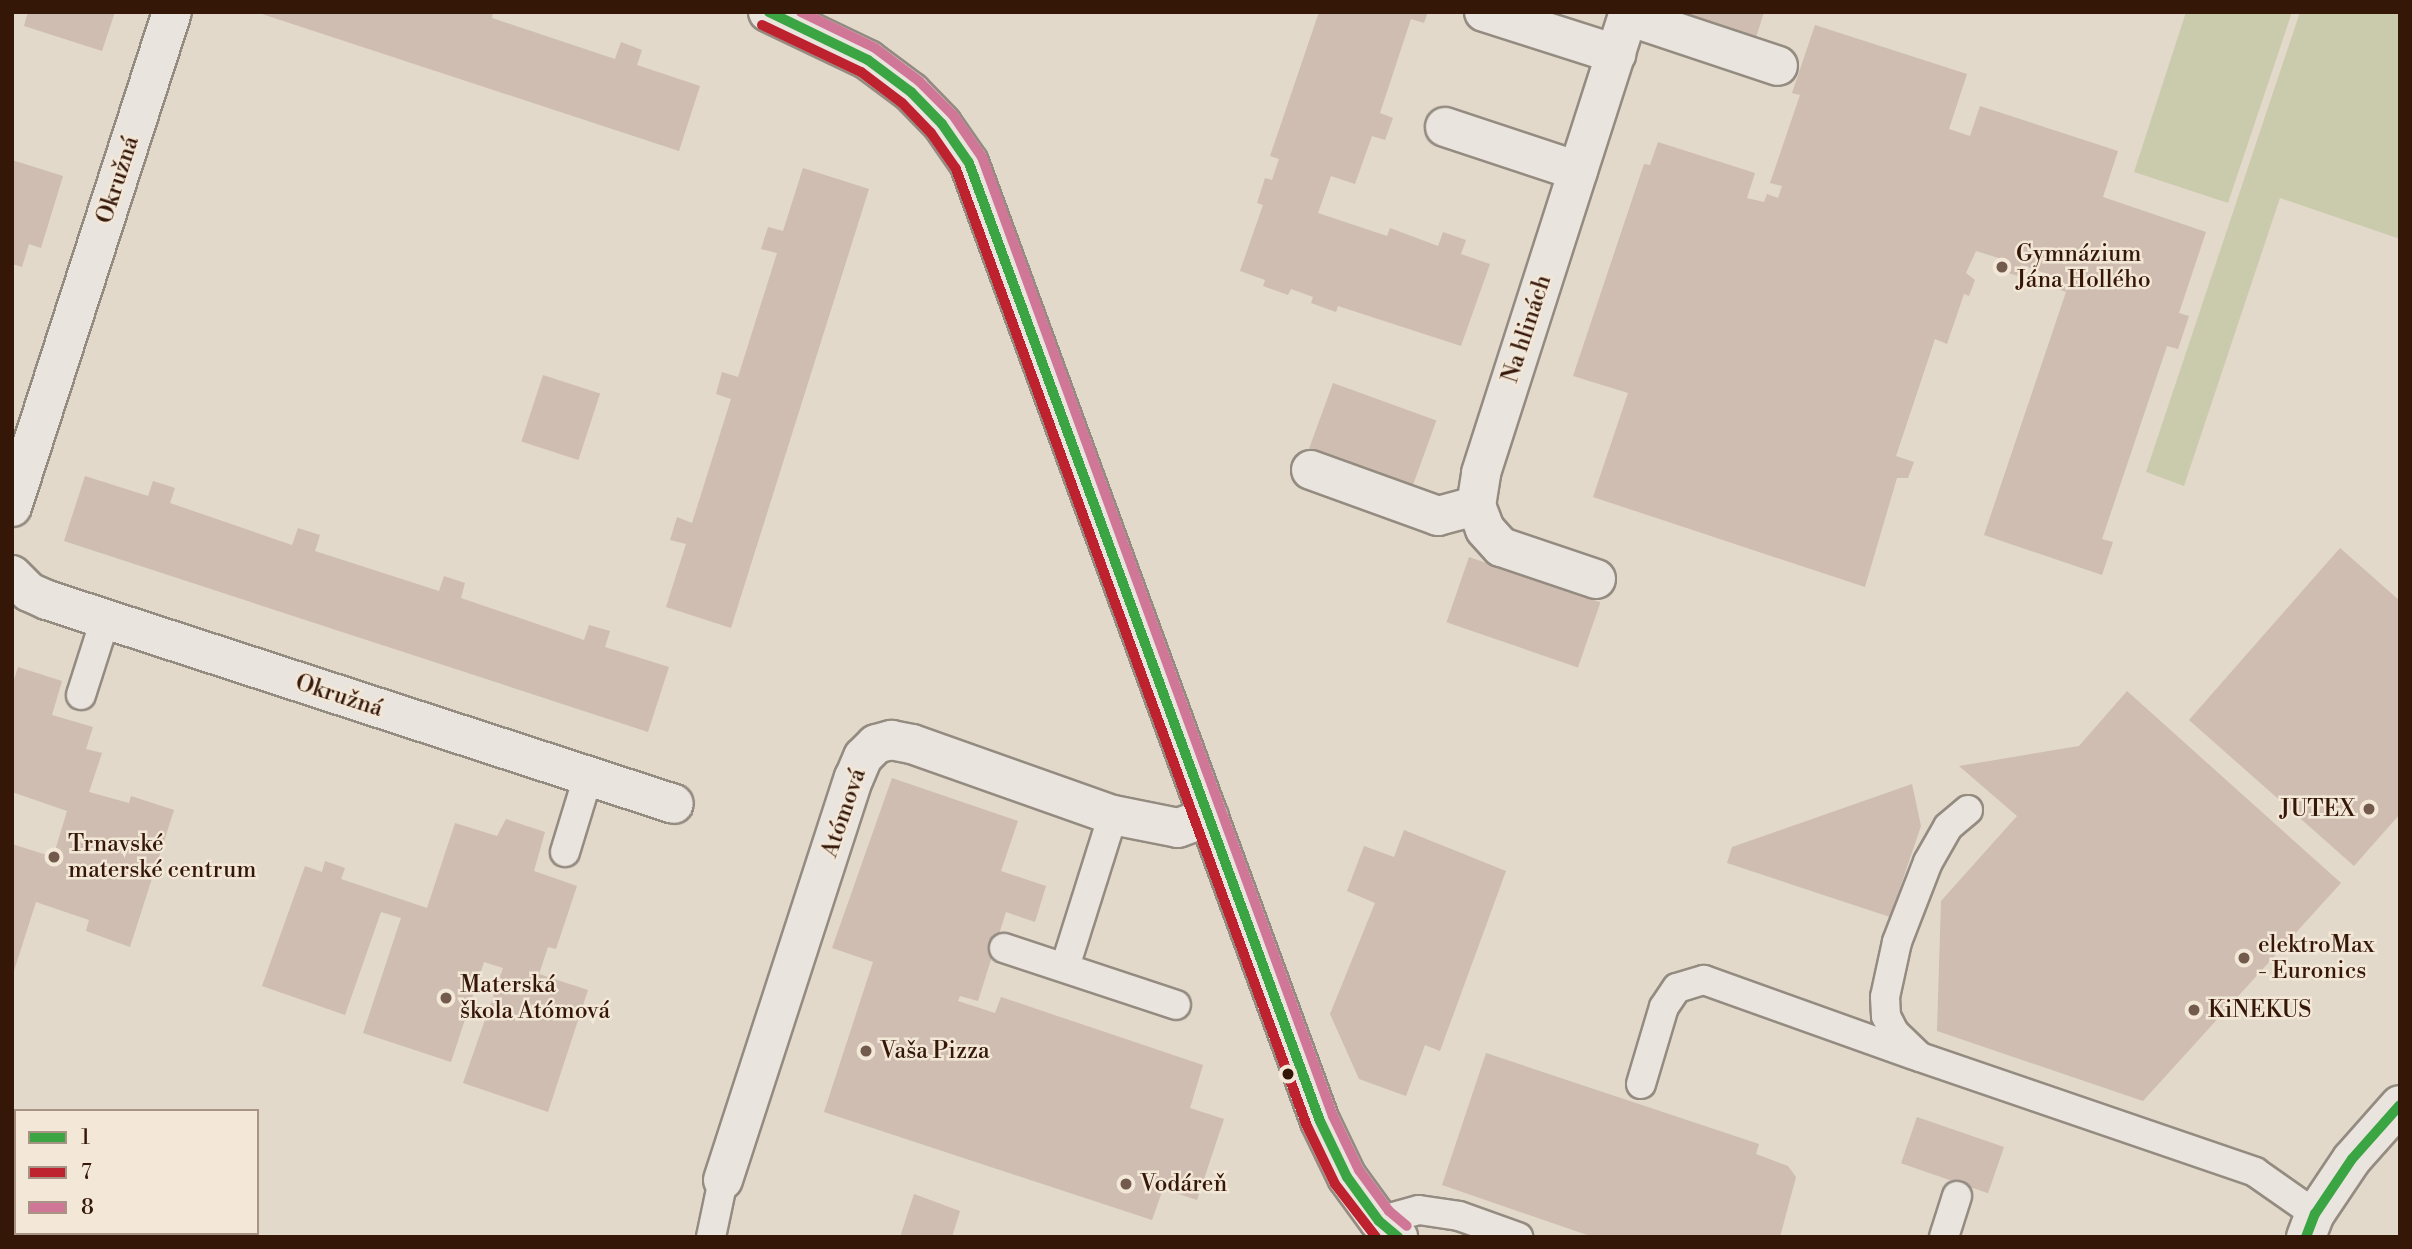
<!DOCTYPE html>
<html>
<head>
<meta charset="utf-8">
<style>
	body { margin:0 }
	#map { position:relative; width:2412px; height:1249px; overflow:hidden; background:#e2d9cb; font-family:"Libre Bodoni",serif }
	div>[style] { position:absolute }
	.green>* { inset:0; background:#cacbac }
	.building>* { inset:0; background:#cebdb0; transform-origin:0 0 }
	.roads { filter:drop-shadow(2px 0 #948b81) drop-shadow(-2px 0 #948b81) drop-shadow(0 2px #948b81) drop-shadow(0 -2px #948b81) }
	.service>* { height:28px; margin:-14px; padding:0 14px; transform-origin:14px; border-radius:14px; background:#e9e4dd }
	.minor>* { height:38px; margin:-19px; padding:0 19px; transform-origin:19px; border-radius:19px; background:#e9e4dd }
	.bus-1>* { height:10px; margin:-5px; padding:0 5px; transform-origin:5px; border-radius:5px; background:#3ba543 }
	.bus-2>* { height:10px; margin:-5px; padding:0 5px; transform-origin:5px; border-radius:5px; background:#be222f }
	.bus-3>* { height:10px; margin:-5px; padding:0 5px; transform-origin:5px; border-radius:5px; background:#d07798 }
	.dots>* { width:19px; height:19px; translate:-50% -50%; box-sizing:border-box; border:4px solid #f3e7d7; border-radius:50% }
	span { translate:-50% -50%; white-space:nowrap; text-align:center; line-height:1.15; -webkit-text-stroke:5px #f3e7d7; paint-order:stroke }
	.street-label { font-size:23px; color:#351708 }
	.poi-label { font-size:23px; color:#351708 }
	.left { translate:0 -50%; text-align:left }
	.right { translate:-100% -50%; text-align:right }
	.frame { position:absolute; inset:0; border:14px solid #351708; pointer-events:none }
	.legend { position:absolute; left:14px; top:1109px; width:245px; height:126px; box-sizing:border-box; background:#f3e7d7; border:2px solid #a79484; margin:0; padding:9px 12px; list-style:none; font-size:21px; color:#351708 }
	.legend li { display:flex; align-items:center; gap:14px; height:35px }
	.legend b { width:35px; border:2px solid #a79484 }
</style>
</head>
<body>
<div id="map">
	<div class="green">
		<i style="clip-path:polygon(2186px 12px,2292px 12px,2228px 203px,2134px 172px)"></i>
		<i style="clip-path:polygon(2300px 12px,2400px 12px,2400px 239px,2280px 198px,2184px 486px,2146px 472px)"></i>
	</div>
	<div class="building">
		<i style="clip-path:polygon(28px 12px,115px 12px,102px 51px,24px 26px)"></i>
		<i style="clip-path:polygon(493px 12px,492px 18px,615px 59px,621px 42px,642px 50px,637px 65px,700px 86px,679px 151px,259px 13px)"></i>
		<i style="clip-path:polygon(1319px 12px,1428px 12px,1424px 23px,1411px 19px,1380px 113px,1393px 118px,1385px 140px,1372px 136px,1355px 184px,1331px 176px,1318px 213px,1387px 236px,1390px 228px,1438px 246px,1443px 232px,1466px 240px,1461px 254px,1490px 264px,1461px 346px,1338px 306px,1336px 312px,1311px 303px,1313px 297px,1291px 289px,1288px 295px,1263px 286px,1265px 280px,1240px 271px,1263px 205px,1257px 203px,1265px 178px,1272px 180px,1279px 159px,1270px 156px)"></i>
		<i style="clip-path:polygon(1692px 12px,1764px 12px,1754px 44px,1689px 23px)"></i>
		<i style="clip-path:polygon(1815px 25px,1967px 74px,1949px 129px,1970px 136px,1980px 106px,2118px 151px,2103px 197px,2206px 232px,2179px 313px,2189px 316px,2178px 349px,2167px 346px,2102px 539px,2113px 542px,2102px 575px,1984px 535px,2066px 292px,2051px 286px,2054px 276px,2021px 265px,2018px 276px,2002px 271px,2005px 260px,1976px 251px,1966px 273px,1975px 280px,1969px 296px,1964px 294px,1947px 344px,1935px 339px,1896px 456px,1914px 462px,1908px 478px,1897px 478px,1865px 587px,1593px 497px,1628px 393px,1573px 376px,1644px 164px,1650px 165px,1658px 142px,1755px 173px,1747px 198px,1764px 202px,1767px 194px,1778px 198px,1782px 186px,1770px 183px,1800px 95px,1792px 93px)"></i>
		<i style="clip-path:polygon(12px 160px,63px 176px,41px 248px,29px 244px,22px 267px,12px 264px)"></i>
		<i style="clip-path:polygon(803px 168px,869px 189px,731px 628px,666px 607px,686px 544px,670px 540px,677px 517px,692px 523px,731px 399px,716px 394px,722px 372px,738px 377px,777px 253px,761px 249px,768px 227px,783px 231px)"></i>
		<i style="left:543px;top:375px;width:60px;height:70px;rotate:18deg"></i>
		<i style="left:1333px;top:383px;width:110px;height:74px;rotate:20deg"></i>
		<i style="clip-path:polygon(85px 476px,148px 496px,153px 481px,175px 488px,170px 503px,292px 545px,298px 528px,320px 535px,315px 551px,439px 591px,444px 576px,465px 583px,461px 598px,584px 640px,589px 625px,610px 631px,605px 647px,669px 667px,648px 732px,64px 541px)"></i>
		<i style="clip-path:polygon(2340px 548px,2400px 601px,2400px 814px,2354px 866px,2189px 720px)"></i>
		<i style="left:1469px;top:557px;width:139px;height:69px;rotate:19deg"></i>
		<i style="clip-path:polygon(18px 667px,62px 681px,52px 715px,93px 727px,86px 749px,102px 753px,89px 792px,129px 803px,131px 796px,174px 810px,130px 947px,86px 931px,89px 920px,36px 902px,13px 974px,12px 844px,53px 857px,67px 811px,12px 792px,12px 686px)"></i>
		<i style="clip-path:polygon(2127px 691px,2341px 883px,2143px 1101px,1937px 1031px,1941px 901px,2017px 816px,1959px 766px,2079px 746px)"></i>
		<i style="clip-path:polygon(892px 778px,1018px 821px,1001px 871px,1046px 886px,1035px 922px,1006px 912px,978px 1001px,960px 996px,958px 1001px,995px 1013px,1001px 997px,1203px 1065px,1190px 1108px,1224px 1119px,1197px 1200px,1163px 1189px,1152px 1220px,824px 1112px,873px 962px,832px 948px)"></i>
		<i style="clip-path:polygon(1912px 784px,1921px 826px,1890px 917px,1727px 863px,1732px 847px)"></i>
		<i style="clip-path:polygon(506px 819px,545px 832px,534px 871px,577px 886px,556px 949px,548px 947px,539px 974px,588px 990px,548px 1112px,463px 1083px,503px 968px,484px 962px,451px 1062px,363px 1033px,401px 918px,381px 912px,345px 1015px,262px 986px,305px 866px,322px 872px,325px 861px,345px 868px,341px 879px,427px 908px,455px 823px,497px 836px)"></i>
		<i style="clip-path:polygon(1404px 830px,1506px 871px,1440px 1051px,1425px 1045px,1406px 1096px,1359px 1079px,1330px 1014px,1375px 903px,1347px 891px,1364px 846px,1394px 857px)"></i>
		<i style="clip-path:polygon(1486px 1053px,1759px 1144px,1756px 1154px,1788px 1166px,1796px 1177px,1780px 1237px,1593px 1237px,1442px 1185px)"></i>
		<i style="left:1917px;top:1117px;width:92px;height:49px;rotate:19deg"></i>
		<i style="clip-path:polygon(914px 1194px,960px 1211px,952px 1237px,900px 1237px)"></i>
	</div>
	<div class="roads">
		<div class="service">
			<i style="left:81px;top:695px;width:79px;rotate:-72.3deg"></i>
			<i style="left:1968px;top:810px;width:26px;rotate:140deg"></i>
			<i style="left:1948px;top:827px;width:40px;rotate:119.7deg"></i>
			<i style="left:1928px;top:862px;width:86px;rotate:111.2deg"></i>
			<i style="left:1897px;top:942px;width:56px;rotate:102.3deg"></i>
			<i style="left:1885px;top:997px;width:19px;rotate:87deg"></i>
			<i style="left:1886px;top:1016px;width:18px;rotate:63deg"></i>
			<i style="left:1894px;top:1032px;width:36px;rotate:44deg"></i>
			<i style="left:1920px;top:1057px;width:354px;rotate:18.9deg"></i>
			<i style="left:2255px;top:1172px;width:73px;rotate:35deg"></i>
			<i style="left:565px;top:852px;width:78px;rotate:-73deg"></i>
			<i style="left:1004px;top:948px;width:181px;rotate:18.3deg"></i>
			<i style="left:1065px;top:967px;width:159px;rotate:-72.5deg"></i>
			<i style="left:1641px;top:1084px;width:80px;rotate:-73.4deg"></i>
			<i style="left:1664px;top:1007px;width:23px;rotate:-56deg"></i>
			<i style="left:1677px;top:988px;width:28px;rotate:-17deg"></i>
			<i style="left:1704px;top:980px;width:223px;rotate:19.7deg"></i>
			<i style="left:1379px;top:1221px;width:41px;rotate:-15.4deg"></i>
			<i style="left:1419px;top:1210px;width:40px;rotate:8.5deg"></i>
			<i style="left:1459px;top:1216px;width:63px;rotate:19.6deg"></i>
			<i style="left:12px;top:1226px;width:4px;rotate:14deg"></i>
			<i style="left:35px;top:1233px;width:12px;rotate:20deg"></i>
			<i style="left:711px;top:1237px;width:58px;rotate:-78.1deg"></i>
			<i style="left:1944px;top:1237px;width:43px;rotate:-72.4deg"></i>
		</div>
		<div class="minor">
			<i style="left:768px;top:12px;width:111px;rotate:25.6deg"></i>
			<i style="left:868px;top:60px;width:54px;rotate:36.7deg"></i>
			<i style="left:911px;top:92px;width:45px;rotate:45.9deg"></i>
			<i style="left:942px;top:124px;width:47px;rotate:55.3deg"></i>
			<i style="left:969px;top:163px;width:1020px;rotate:69.88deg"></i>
			<i style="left:1320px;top:1121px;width:62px;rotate:64.3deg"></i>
			<i style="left:1347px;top:1177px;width:54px;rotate:54deg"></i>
			<i style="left:1379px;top:1221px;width:25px;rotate:40deg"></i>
			<i style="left:1484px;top:12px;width:139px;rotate:17.7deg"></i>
			<i style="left:1628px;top:16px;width:158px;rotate:18.4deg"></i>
			<i style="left:1445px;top:127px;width:140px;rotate:18.3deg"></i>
			<i style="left:1311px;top:470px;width:135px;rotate:19.9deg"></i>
			<i style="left:1438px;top:516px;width:39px;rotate:-15deg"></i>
			<i style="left:12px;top:507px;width:520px;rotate:-72.09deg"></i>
			<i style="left:12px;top:575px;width:24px;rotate:45deg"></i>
			<i style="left:29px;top:592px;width:20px;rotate:24deg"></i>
			<i style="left:47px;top:600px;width:659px;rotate:18.02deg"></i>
			<i style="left:1596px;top:579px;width:100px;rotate:-161.4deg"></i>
			<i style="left:1501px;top:547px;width:24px;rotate:-132deg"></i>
			<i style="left:1485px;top:529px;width:25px;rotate:-111deg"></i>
			<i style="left:1476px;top:506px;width:33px;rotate:-81deg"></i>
			<i style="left:1481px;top:473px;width:484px;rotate:-72.2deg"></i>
			<i style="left:723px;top:1180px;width:423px;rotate:-72deg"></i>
			<i style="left:854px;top:778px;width:23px;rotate:-67deg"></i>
			<i style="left:863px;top:757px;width:18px;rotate:-45deg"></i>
			<i style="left:876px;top:744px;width:16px;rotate:-15deg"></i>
			<i style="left:891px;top:740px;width:21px;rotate:11deg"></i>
			<i style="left:912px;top:744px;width:213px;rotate:19.5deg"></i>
			<i style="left:1113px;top:815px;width:66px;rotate:11.3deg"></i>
			<i style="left:1178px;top:828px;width:33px;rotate:-20deg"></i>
			<i style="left:2306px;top:1237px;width:25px;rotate:-69deg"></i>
			<i style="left:2315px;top:1214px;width:66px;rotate:-56.1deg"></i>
			<i style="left:2352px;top:1159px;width:72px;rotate:-48.4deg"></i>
		</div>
	</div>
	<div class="bus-1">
		<i style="left:769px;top:12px;width:110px;rotate:25.9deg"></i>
		<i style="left:868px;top:60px;width:54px;rotate:36.7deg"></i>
		<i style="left:911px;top:92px;width:45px;rotate:45.9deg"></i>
		<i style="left:942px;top:124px;width:47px;rotate:55.3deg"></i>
		<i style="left:969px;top:163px;width:1020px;rotate:69.88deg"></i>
		<i style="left:1320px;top:1121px;width:62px;rotate:64.3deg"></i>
		<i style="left:1347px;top:1177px;width:54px;rotate:54deg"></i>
		<i style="left:1379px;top:1221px;width:25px;rotate:40deg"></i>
		<i style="left:2306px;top:1237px;width:25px;rotate:-69deg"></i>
		<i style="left:2315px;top:1214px;width:66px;rotate:-56.1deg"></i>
		<i style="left:2352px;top:1159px;width:72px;rotate:-48.4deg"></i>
	</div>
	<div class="bus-2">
		<i style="left:762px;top:25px;width:110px;rotate:25.4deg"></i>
		<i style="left:861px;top:72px;width:51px;rotate:37.1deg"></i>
		<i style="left:902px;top:103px;width:42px;rotate:46deg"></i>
		<i style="left:931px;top:133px;width:44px;rotate:55.2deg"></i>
		<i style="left:956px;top:169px;width:1019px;rotate:69.86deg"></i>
		<i style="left:1307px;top:1126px;width:64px;rotate:64.2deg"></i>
		<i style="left:1335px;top:1184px;width:67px;rotate:52.3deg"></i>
	</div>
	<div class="bus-3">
		<i style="left:801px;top:12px;width:82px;rotate:25.9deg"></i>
		<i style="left:875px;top:48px;width:55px;rotate:36.9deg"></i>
		<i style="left:919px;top:81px;width:48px;rotate:45deg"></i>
		<i style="left:953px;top:115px;width:51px;rotate:55.4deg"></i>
		<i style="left:982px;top:157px;width:1021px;rotate:69.9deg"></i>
		<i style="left:1333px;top:1116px;width:60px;rotate:64.3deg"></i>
		<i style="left:1359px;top:1170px;width:51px;rotate:53.8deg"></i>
		<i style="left:1389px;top:1211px;width:23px;rotate:40deg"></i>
	</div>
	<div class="dots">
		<i style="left:2002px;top:267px;background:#725b4c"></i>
		<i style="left:2369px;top:809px;background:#725b4c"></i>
		<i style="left:54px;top:857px;background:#725b4c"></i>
		<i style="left:2244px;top:958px;background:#725b4c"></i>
		<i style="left:446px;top:998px;background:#725b4c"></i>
		<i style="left:2194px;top:1010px;background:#725b4c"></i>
		<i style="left:866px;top:1051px;background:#725b4c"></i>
		<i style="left:1288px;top:1074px;background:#351708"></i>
		<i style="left:1126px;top:1184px;background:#725b4c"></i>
	</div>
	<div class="street-label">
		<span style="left:118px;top:180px;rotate:-72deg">Okružná</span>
		<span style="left:1527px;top:329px;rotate:-72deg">Na hlinách</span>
		<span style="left:339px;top:696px;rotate:18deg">Okružná</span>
		<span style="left:844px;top:813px;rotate:-71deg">Atómová</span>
	</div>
	<div class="poi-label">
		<span class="left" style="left:2016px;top:267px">Gymnázium<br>Jána Hollého</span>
		<span class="right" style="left:2355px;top:809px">JUTEX</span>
		<span class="left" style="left:68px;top:857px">Trnavské<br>materské centrum</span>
		<span class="left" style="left:2258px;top:958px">elektroMax<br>- Euronics</span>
		<span class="left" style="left:460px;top:998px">Materská<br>škola Atómová</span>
		<span class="left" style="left:2208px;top:1010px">KiNEKUS</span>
		<span class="left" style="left:880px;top:1051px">Vaša Pizza</span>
		<span class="left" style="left:1140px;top:1184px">Vodáreň</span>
	</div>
	<div class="frame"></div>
	<ul class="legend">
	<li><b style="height:9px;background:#3ba543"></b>1</li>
	<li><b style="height:9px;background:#be222f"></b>7</li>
	<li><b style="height:9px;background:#d07798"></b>8</li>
	</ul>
</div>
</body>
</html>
